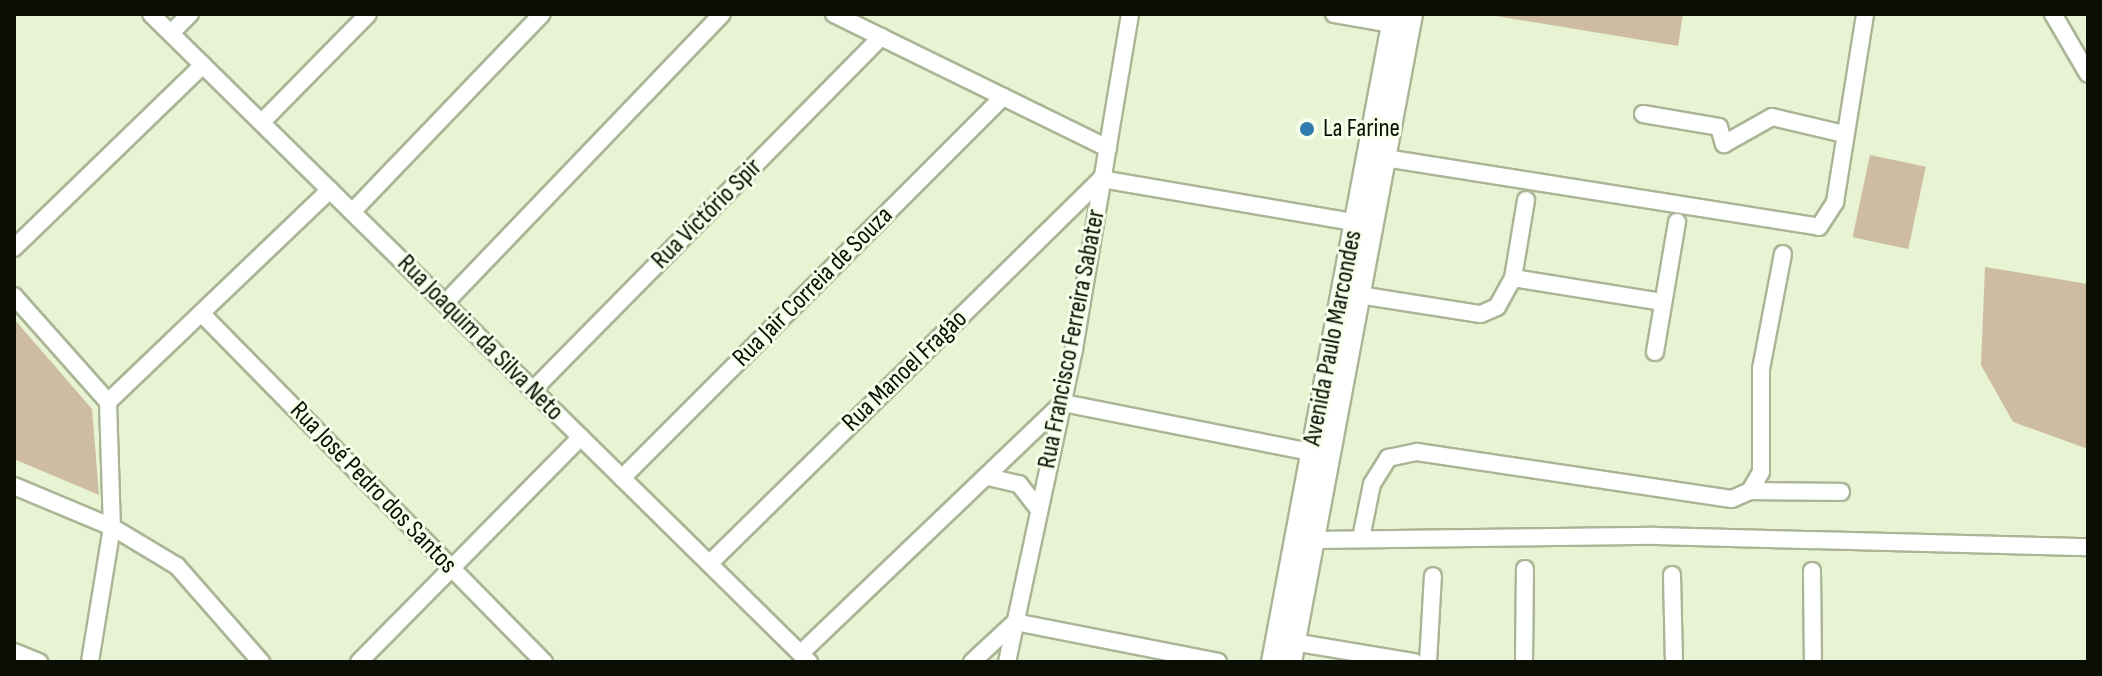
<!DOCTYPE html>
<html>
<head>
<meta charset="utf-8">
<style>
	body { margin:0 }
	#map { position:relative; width:2102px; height:676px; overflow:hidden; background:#e7f3d3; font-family:"Sofia Sans Condensed",sans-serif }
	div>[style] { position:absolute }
	.green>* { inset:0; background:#cdbca2; transform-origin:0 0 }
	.roads { filter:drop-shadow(2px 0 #aab596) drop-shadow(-2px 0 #aab596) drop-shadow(0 2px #aab596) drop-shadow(0 -2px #aab596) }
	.minor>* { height:16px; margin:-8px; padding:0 8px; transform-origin:8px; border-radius:8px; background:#fff }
	.tertiary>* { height:20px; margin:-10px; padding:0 10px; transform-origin:10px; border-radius:10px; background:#fff }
	.dots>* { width:22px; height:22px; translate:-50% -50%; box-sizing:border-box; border:4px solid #f7ffeb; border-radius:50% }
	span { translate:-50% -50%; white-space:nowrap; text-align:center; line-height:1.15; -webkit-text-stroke:6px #f7ffeb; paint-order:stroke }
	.poi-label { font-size:26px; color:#0b0e05 }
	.left { translate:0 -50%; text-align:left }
	.street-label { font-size:26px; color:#0b0e05 }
	.frame { position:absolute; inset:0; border:16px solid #0b0e05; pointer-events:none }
</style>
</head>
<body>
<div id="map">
	<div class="green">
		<i style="clip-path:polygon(1484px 14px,1683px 14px,1678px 46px)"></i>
		<i style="left:1870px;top:155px;width:57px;height:84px;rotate:12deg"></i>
		<i style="clip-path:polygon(1985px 267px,2088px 284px,2088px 449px,2013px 422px,1981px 365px)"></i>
		<i style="clip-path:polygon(14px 319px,92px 409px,99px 495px,14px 459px)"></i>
	</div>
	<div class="roads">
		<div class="minor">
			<i style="left:151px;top:14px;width:924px;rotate:44.56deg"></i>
			<i style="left:834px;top:14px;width:305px;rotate:26.1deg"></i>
			<i style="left:1334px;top:14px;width:70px;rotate:9.9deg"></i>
			<i style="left:2053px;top:14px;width:69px;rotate:59.7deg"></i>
			<i style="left:171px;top:33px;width:27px;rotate:-45deg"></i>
			<i style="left:1643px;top:114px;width:77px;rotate:9.7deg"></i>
			<i style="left:1719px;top:127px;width:18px;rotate:74deg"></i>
			<i style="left:1724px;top:144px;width:55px;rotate:-29.4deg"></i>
			<i style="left:1772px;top:117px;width:74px;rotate:13.3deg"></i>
			<i style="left:262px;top:122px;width:151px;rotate:-45.5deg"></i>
			<i style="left:1385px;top:158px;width:439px;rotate:9deg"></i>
			<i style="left:1819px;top:227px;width:30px;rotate:-57deg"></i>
			<i style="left:1835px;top:202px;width:190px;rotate:-80.9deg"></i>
			<i style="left:352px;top:212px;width:274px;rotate:-46.2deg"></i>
			<i style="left:14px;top:248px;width:263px;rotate:-44.1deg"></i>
			<i style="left:1513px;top:278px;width:152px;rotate:9.1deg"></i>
			<i style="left:1359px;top:295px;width:123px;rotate:8.9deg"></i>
			<i style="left:1481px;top:314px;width:17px;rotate:-24deg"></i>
			<i style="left:1497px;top:307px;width:33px;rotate:-61deg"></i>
			<i style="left:1513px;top:278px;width:79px;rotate:-80.5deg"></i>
			<i style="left:14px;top:296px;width:142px;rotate:48.4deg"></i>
			<i style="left:108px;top:402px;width:125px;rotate:88.2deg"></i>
			<i style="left:112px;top:527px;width:137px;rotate:99.3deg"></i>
			<i style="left:445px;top:303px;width:400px;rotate:-46.2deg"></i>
			<i style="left:202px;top:314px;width:488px;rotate:45.5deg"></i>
			<i style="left:1655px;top:352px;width:132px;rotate:-80.4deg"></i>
			<i style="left:533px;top:390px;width:496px;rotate:-45.4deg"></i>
			<i style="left:108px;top:402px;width:307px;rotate:-43.7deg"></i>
			<i style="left:988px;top:477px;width:32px;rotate:13deg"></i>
			<i style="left:1019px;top:484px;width:33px;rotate:52deg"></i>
			<i style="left:622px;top:478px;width:539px;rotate:-45deg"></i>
			<i style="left:14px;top:486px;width:106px;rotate:22.7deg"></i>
			<i style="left:112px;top:527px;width:76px;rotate:31deg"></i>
			<i style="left:177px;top:566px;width:128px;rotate:48.8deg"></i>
			<i style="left:1750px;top:491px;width:91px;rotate:0.6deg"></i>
			<i style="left:1361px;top:538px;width:55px;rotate:-78.5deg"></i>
			<i style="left:1372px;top:484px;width:31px;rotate:-58deg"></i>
			<i style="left:1388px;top:458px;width:30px;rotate:-12deg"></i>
			<i style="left:1417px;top:452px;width:318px;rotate:8.5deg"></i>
			<i style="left:1732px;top:499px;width:20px;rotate:-24deg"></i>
			<i style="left:1750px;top:491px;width:22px;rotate:-60deg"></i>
			<i style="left:1761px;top:472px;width:103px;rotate:-90deg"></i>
			<i style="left:1761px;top:369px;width:117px;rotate:-79.2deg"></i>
			<i style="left:1312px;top:540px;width:344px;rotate:-0.7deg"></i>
			<i style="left:1656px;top:536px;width:432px;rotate:1.5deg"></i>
			<i style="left:710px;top:563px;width:548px;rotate:-44.48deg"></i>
			<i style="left:1101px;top:179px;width:266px;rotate:9.7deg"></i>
			<i style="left:1812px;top:571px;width:91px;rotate:89.4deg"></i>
			<i style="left:1672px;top:575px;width:87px;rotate:88.7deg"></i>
			<i style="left:1015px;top:622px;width:207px;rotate:11.1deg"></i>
			<i style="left:1293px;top:642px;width:123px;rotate:9.4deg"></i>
			<i style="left:14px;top:652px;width:27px;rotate:22deg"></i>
			<i style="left:801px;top:653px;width:362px;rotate:-43.7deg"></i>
			<i style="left:1063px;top:403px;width:263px;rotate:11.2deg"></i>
			<i style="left:359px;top:662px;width:316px;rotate:-45.4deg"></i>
			<i style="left:972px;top:662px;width:59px;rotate:-42.9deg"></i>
			<i style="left:1007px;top:662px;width:320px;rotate:-77.9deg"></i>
			<i style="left:1074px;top:349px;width:340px;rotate:-80.5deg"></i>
			<i style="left:1428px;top:662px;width:86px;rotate:-86.7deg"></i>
			<i style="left:1524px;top:662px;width:93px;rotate:-89.4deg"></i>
		</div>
		<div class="tertiary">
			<i style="left:1272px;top:662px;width:659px;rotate:-79.34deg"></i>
			<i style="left:1291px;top:662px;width:659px;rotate:-79.42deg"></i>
		</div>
	</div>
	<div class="dots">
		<i style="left:1307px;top:129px;background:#2f7cae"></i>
	</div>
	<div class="poi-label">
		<span class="left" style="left:1323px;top:129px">La Farine</span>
	</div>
	<div class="street-label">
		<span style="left:707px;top:214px;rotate:-45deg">Rua Victório Spir</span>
		<span style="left:813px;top:287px;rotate:-45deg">Rua Jair Correia de Souza</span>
		<span style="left:480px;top:338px;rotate:45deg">Rua Joaquim da Silva Neto</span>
		<span style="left:1333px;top:338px;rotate:-79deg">Avenida Paulo Marcondes</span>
		<span style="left:1072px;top:339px;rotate:-79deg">Rua Francisco Ferreira Sabater</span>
		<span style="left:905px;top:371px;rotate:-44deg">Rua Manoel Fragão</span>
		<span style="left:373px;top:488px;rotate:46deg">Rua José Pedro dos Santos</span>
	</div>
	<div class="frame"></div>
</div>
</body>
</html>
